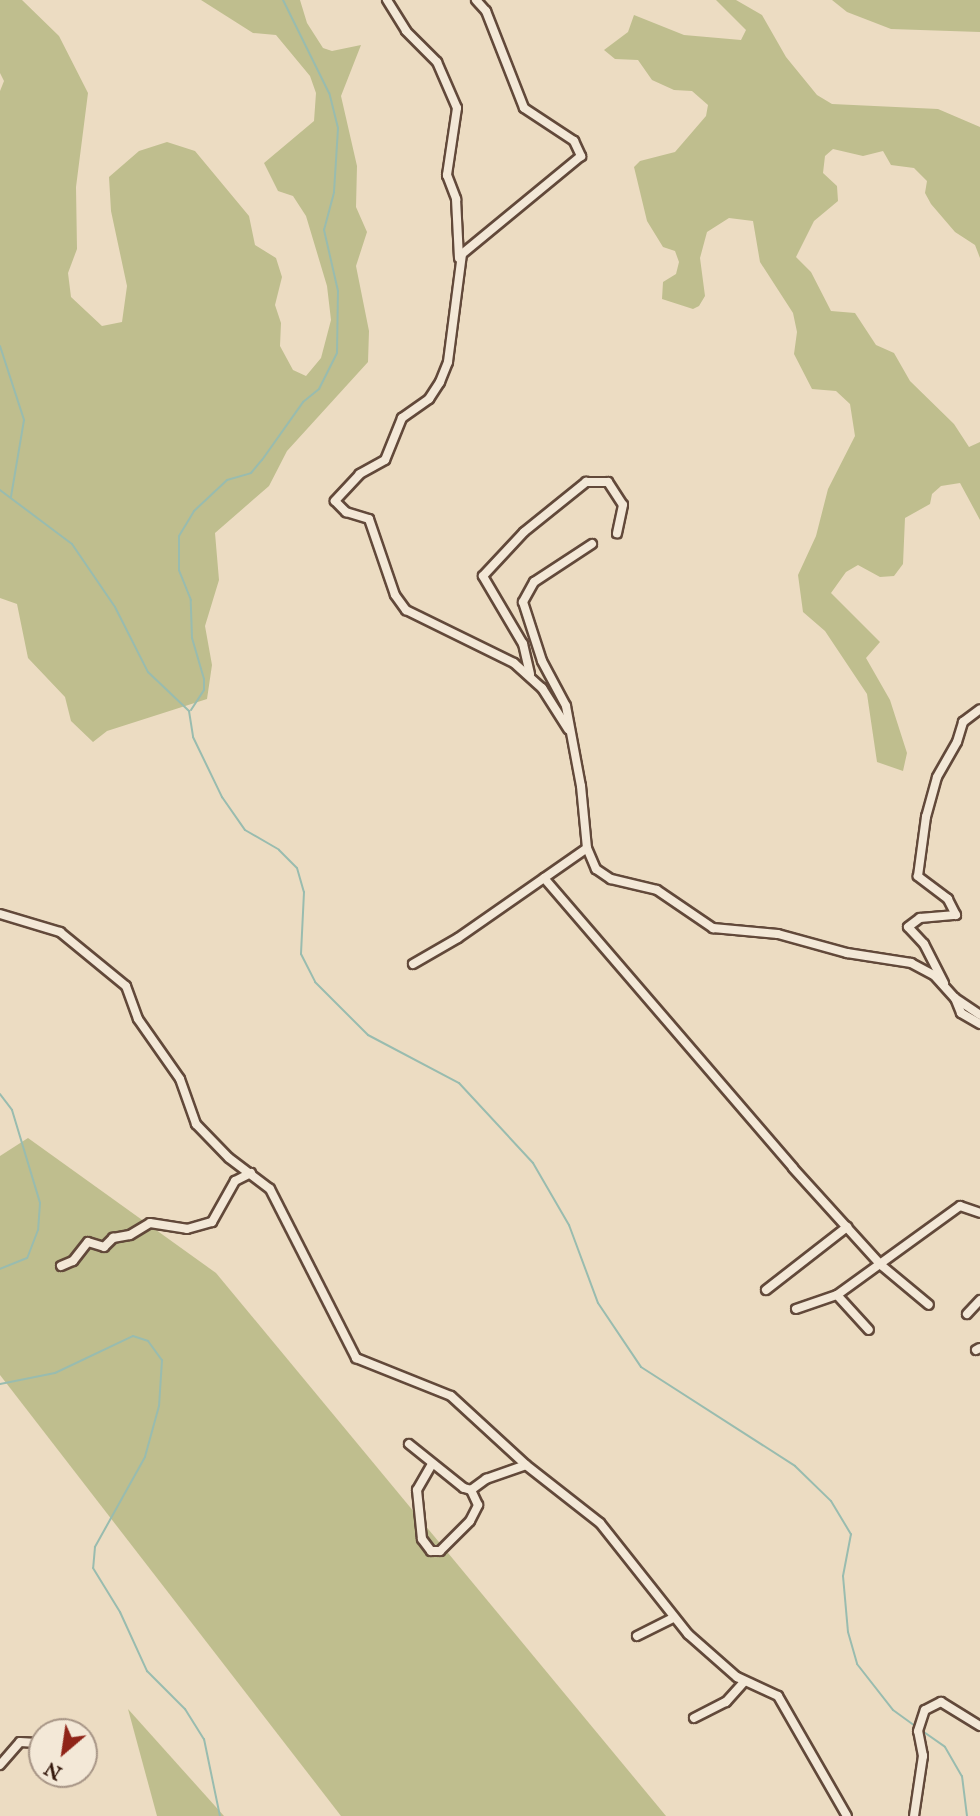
<!DOCTYPE html>
<html>
<head>
<meta charset="utf-8">
<style>
	body { margin:0 }
	#map { position:relative; width:980px; height:1816px; overflow:hidden; background:#ecdcc2; font-family:"IM FELL English",serif }
	div>[style] { position:absolute }
	.green>* { inset:0; background:#bfbe8e }
	.stream>* { height:2px; margin:-1px; padding:0 1px; transform-origin:1px; border-radius:1px; background:#99bcaf }
	.roads { filter:drop-shadow(2px 0 #62493a) drop-shadow(-2px 0 #62493a) drop-shadow(0 2px #62493a) drop-shadow(0 -2px #62493a) }
	.minor>* { height:8px; margin:-4px; padding:0 4px; transform-origin:4px; border-radius:4px; background:#f3e8d7 }
	span { translate:-50% -50%; white-space:nowrap; text-align:center; line-height:1.15; -webkit-text-stroke:5px #f3e8d7; paint-order:stroke }
	.north { position:absolute; left:28px; top:1718px; width:70px; height:70px; box-sizing:border-box; background:#f3e8d7; border:2px solid #a79586; border-radius:50%; rotate:209deg; font-size:19px; font-weight:700; line-height:28px; text-align:center; color:#34180c }
	.north::after { content:''; display:block; margin:auto; width:24px; height:32px; background:#8f2418; clip-path:polygon(50% 0,100% 100%,50% 72%,0 100%) }
</style>
</head>
<body>
<div id="map">
	<div class="green">
		<i style="clip-path:polygon(0 0,22px 0,59px 36px,88px 93px,76px 187px,77px 249px,68px 273px,71px 297px,102px 326px,122px 322px,127px 286px,111px 211px,109px 177px,139px 151px,167px 142px,195px 151px,249px 216px,255px 245px,276px 258px,282px 277px,275px 305px,281px 323px,280px 346px,293px 370px,306px 376px,321px 358px,331px 320px,327px 286px,306px 216px,293px 196px,278px 191px,264px 163px,314px 121px,316px 93px,310px 76px,276px 35px,253px 33px,201px 0,300px 0,307px 23px,323px 48px,332px 51px,361px 45px,341px 96px,357px 166px,356px 207px,367px 232px,356px 266px,369px 331px,368px 362px,287px 451px,269px 486px,215px 533px,219px 580px,205px 626px,212px 665px,207px 699px,107px 731px,93px 742px,71px 721px,65px 697px,28px 658px,17px 604px,0 598px,0 91px,4px 81px,0 73px)"></i>
		<i style="clip-path:polygon(716px 0,736px 0,762px 15px,786px 57px,817px 95px,832px 104px,938px 109px,980px 127px,980px 258px,975px 245px,955px 232px,931px 204px,925px 193px,927px 181px,914px 168px,891px 165px,883px 151px,863px 156px,833px 149px,825px 156px,823px 173px,837px 186px,838px 201px,814px 221px,796px 257px,811px 272px,831px 311px,855px 313px,876px 345px,894px 353px,910px 381px,954px 424px,969px 447px,980px 442px,980px 520px,960px 483px,941px 486px,932px 494px,930px 504px,905px 518px,903px 564px,894px 576px,880px 577px,858px 565px,846px 572px,831px 593px,880px 642px,866px 658px,890px 700px,907px 753px,903px 771px,877px 762px,867px 694px,825px 631px,803px 612px,798px 575px,816px 536px,828px 489px,855px 436px,850px 404px,836px 391px,812px 389px,794px 354px,797px 332px,793px 313px,760px 262px,753px 221px,729px 218px,707px 232px,700px 258px,705px 296px,699px 306px,693px 309px,662px 299px,663px 282px,676px 274px,679px 262px,675px 251px,663px 247px,647px 221px,634px 167px,640px 161px,675px 152px,706px 116px,708px 105px,692px 91px,674px 90px,652px 80px,638px 60px,615px 59px,604px 50px,628px 32px,634px 15px,684px 35px,741px 40px,746px 30px)"></i>
		<i style="clip-path:polygon(832px 0,980px 0,980px 32px,891px 29px,847px 12px)"></i>
		<i style="clip-path:polygon(28px 1138px,216px 1273px,666px 1816px,341px 1816px,0 1375px,0 1156px)"></i>
		<i style="clip-path:polygon(128px 1709px,224px 1816px,157px 1816px)"></i>
	</div>
	<div class="stream">
		<i style="left:0;top:346px;width:78px;rotate:72deg"></i>
		<i style="left:24px;top:420px;width:78px;rotate:99.6deg"></i>
		<i style="left:0;top:490px;width:90px;rotate:36.9deg"></i>
		<i style="left:72px;top:544px;width:76px;rotate:55.7deg"></i>
		<i style="left:115px;top:607px;width:73px;rotate:63.1deg"></i>
		<i style="left:148px;top:672px;width:57px;rotate:43.6deg"></i>
		<i style="left:189px;top:711px;width:26px;rotate:81deg"></i>
		<i style="left:193px;top:737px;width:67px;rotate:64.2deg"></i>
		<i style="left:222px;top:797px;width:40px;rotate:55.1deg"></i>
		<i style="left:245px;top:830px;width:39px;rotate:30deg"></i>
		<i style="left:279px;top:850px;width:25px;rotate:45deg"></i>
		<i style="left:297px;top:868px;width:25px;rotate:74deg"></i>
		<i style="left:304px;top:892px;width:62px;rotate:92.8deg"></i>
		<i style="left:301px;top:954px;width:31px;rotate:63deg"></i>
		<i style="left:315px;top:982px;width:75px;rotate:45deg"></i>
		<i style="left:368px;top:1035px;width:103px;rotate:27.8deg"></i>
		<i style="left:459px;top:1083px;width:109px;rotate:47.2deg"></i>
		<i style="left:533px;top:1163px;width:72px;rotate:59.9deg"></i>
		<i style="left:569px;top:1225px;width:83px;rotate:69.6deg"></i>
		<i style="left:598px;top:1303px;width:77px;rotate:56.1deg"></i>
		<i style="left:641px;top:1367px;width:183px;rotate:32.7deg"></i>
		<i style="left:795px;top:1466px;width:50px;rotate:44.2deg"></i>
		<i style="left:831px;top:1501px;width:39px;rotate:59deg"></i>
		<i style="left:851px;top:1534px;width:43px;rotate:100.8deg"></i>
		<i style="left:843px;top:1576px;width:56px;rotate:84.9deg"></i>
		<i style="left:848px;top:1632px;width:33px;rotate:74deg"></i>
		<i style="left:857px;top:1664px;width:58px;rotate:52deg"></i>
		<i style="left:893px;top:1710px;width:29px;rotate:36deg"></i>
		<i style="left:191px;top:710px;width:24px;rotate:-57deg"></i>
		<i style="left:204px;top:690px;width:11px;rotate:-90deg"></i>
		<i style="left:204px;top:679px;width:43px;rotate:-106.3deg"></i>
		<i style="left:192px;top:638px;width:38px;rotate:-92deg"></i>
		<i style="left:191px;top:600px;width:32px;rotate:-112deg"></i>
		<i style="left:179px;top:570px;width:34px;rotate:-90deg"></i>
		<i style="left:179px;top:536px;width:29px;rotate:-59deg"></i>
		<i style="left:194px;top:511px;width:45px;rotate:-43.2deg"></i>
		<i style="left:227px;top:480px;width:25px;rotate:-16deg"></i>
		<i style="left:251px;top:473px;width:17px;rotate:-50deg"></i>
		<i style="left:262px;top:460px;width:71px;rotate:-54.7deg"></i>
		<i style="left:303px;top:402px;width:21px;rotate:-39deg"></i>
		<i style="left:319px;top:389px;width:40px;rotate:-63.4deg"></i>
		<i style="left:337px;top:353px;width:62px;rotate:-89.1deg"></i>
		<i style="left:338px;top:291px;width:63px;rotate:-102.9deg"></i>
		<i style="left:324px;top:230px;width:39px;rotate:-75deg"></i>
		<i style="left:334px;top:192px;width:64px;rotate:-86.4deg"></i>
		<i style="left:338px;top:128px;width:36px;rotate:-104deg"></i>
		<i style="left:329px;top:93px;width:104px;rotate:-116.3deg"></i>
		<i style="left:0;top:1094px;width:20px;rotate:53deg"></i>
		<i style="left:12px;top:1110px;width:97px;rotate:73.2deg"></i>
		<i style="left:40px;top:1203px;width:27px;rotate:94deg"></i>
		<i style="left:38px;top:1230px;width:30px;rotate:111deg"></i>
		<i style="left:27px;top:1258px;width:29px;rotate:158deg"></i>
		<i style="left:0;top:1384px;width:56px;rotate:-11.3deg"></i>
		<i style="left:55px;top:1373px;width:86px;rotate:-25.4deg"></i>
		<i style="left:133px;top:1336px;width:16px;rotate:18deg"></i>
		<i style="left:148px;top:1341px;width:24px;rotate:54deg"></i>
		<i style="left:162px;top:1360px;width:46px;rotate:93.7deg"></i>
		<i style="left:159px;top:1406px;width:53px;rotate:105.4deg"></i>
		<i style="left:145px;top:1457px;width:103px;rotate:119.1deg"></i>
		<i style="left:95px;top:1547px;width:21px;rotate:95deg"></i>
		<i style="left:93px;top:1568px;width:52px;rotate:58.5deg"></i>
		<i style="left:120px;top:1612px;width:65px;rotate:65.4deg"></i>
		<i style="left:147px;top:1671px;width:54px;rotate:45deg"></i>
		<i style="left:185px;top:1709px;width:36px;rotate:58deg"></i>
		<i style="left:204px;top:1739px;width:79px;rotate:78.3deg"></i>
		<i style="left:921px;top:1730px;width:29px;rotate:35deg"></i>
		<i style="left:945px;top:1747px;width:34px;rotate:60deg"></i>
		<i style="left:962px;top:1776px;width:40px;rotate:82.9deg"></i>
	</div>
	<div class="roads">
		<div class="minor">
			<i style="left:387px;top:0;width:36px;rotate:58deg"></i>
			<i style="left:406px;top:31px;width:44px;rotate:45deg"></i>
			<i style="left:437px;top:62px;width:50px;rotate:66.5deg"></i>
			<i style="left:457px;top:108px;width:68px;rotate:98.5deg"></i>
			<i style="left:447px;top:175px;width:26px;rotate:69deg"></i>
			<i style="left:456px;top:199px;width:59px;rotate:87.1deg"></i>
			<i style="left:476px;top:0;width:15px;rotate:48deg"></i>
			<i style="left:486px;top:11px;width:104px;rotate:68.6deg"></i>
			<i style="left:524px;top:108px;width:60px;rotate:33.4deg"></i>
			<i style="left:574px;top:141px;width:17px;rotate:65deg"></i>
			<i style="left:581px;top:156px;width:154px;rotate:140.5deg"></i>
			<i style="left:462px;top:254px;width:109px;rotate:97.4deg"></i>
			<i style="left:448px;top:362px;width:22px;rotate:112deg"></i>
			<i style="left:440px;top:382px;width:20px;rotate:123deg"></i>
			<i style="left:429px;top:399px;width:33px;rotate:145deg"></i>
			<i style="left:402px;top:418px;width:45px;rotate:112deg"></i>
			<i style="left:385px;top:460px;width:29px;rotate:151deg"></i>
			<i style="left:360px;top:474px;width:37px;rotate:133deg"></i>
			<i style="left:335px;top:501px;width:16px;rotate:45deg"></i>
			<i style="left:346px;top:512px;width:24px;rotate:17deg"></i>
			<i style="left:369px;top:519px;width:80px;rotate:71.1deg"></i>
			<i style="left:395px;top:595px;width:19px;rotate:54deg"></i>
			<i style="left:406px;top:610px;width:120px;rotate:26.1deg"></i>
			<i style="left:514px;top:663px;width:38px;rotate:42deg"></i>
			<i style="left:542px;top:688px;width:49px;rotate:57.6deg"></i>
			<i style="left:592px;top:544px;width:69px;rotate:146.8deg"></i>
			<i style="left:534px;top:582px;width:23px;rotate:119deg"></i>
			<i style="left:523px;top:602px;width:62px;rotate:72.1deg"></i>
			<i style="left:542px;top:661px;width:51px;rotate:61.9deg"></i>
			<i style="left:566px;top:706px;width:81px;rotate:79.4deg"></i>
			<i style="left:581px;top:786px;width:62px;rotate:84.5deg"></i>
			<i style="left:587px;top:848px;width:23px;rotate:67deg"></i>
			<i style="left:596px;top:869px;width:18px;rotate:34deg"></i>
			<i style="left:611px;top:879px;width:47px;rotate:13.4deg"></i>
			<i style="left:657px;top:890px;width:68px;rotate:34.2deg"></i>
			<i style="left:713px;top:928px;width:65px;rotate:5.3deg"></i>
			<i style="left:778px;top:934px;width:72px;rotate:15.4deg"></i>
			<i style="left:847px;top:953px;width:65px;rotate:8.9deg"></i>
			<i style="left:911px;top:963px;width:26px;rotate:28deg"></i>
			<i style="left:934px;top:975px;width:31px;rotate:48deg"></i>
			<i style="left:955px;top:998px;width:30px;rotate:34deg"></i>
			<i style="left:530px;top:674px;width:31px;rotate:-103deg"></i>
			<i style="left:523px;top:644px;width:79px;rotate:-120.5deg"></i>
			<i style="left:483px;top:576px;width:60px;rotate:-47deg"></i>
			<i style="left:524px;top:532px;width:80px;rotate:-38.9deg"></i>
			<i style="left:586px;top:482px;width:22px"></i>
			<i style="left:608px;top:482px;width:27px;rotate:57deg"></i>
			<i style="left:623px;top:505px;width:29px;rotate:102deg"></i>
			<i style="left:544px;top:878px;width:382px;rotate:49.3deg"></i>
			<i style="left:793px;top:1168px;width:131px;rotate:47.8deg"></i>
			<i style="left:881px;top:1265px;width:62px;rotate:39.8deg"></i>
			<i style="left:0;top:914px;width:63px;rotate:16.7deg"></i>
			<i style="left:60px;top:932px;width:85px;rotate:39.3deg"></i>
			<i style="left:126px;top:986px;width:35px;rotate:70deg"></i>
			<i style="left:138px;top:1019px;width:73px;rotate:55deg"></i>
			<i style="left:180px;top:1079px;width:48px;rotate:70.4deg"></i>
			<i style="left:196px;top:1124px;width:47px;rotate:45.9deg"></i>
			<i style="left:229px;top:1158px;width:51px;rotate:37.1deg"></i>
			<i style="left:270px;top:1189px;width:190px;rotate:63deg"></i>
			<i style="left:356px;top:1358px;width:102px;rotate:21.8deg"></i>
			<i style="left:451px;top:1396px;width:102px;rotate:42.6deg"></i>
			<i style="left:526px;top:1465px;width:94px;rotate:38.1deg"></i>
			<i style="left:600px;top:1523px;width:142px;rotate:51.6deg"></i>
			<i style="left:688px;top:1634px;width:65px;rotate:41.3deg"></i>
			<i style="left:737px;top:1677px;width:45px;rotate:24.9deg"></i>
			<i style="left:778px;top:1696px;width:138px;rotate:60.1deg"></i>
			<i style="left:413px;top:964px;width:52px;rotate:-30deg"></i>
			<i style="left:458px;top:938px;width:157px;rotate:-34.9deg"></i>
			<i style="left:944px;top:983px;width:44px;rotate:-117.1deg"></i>
			<i style="left:924px;top:944px;width:23px;rotate:-133deg"></i>
			<i style="left:908px;top:927px;width:15px;rotate:-37deg"></i>
			<i style="left:920px;top:918px;width:36px;rotate:-5deg"></i>
			<i style="left:956px;top:915px;width:18px;rotate:-117deg"></i>
			<i style="left:948px;top:899px;width:38px;rotate:-143deg"></i>
			<i style="left:918px;top:876px;width:60px;rotate:-82.3deg"></i>
			<i style="left:926px;top:817px;width:41px;rotate:-74.6deg"></i>
			<i style="left:937px;top:777px;width:40px;rotate:-60.3deg"></i>
			<i style="left:957px;top:742px;width:21px;rotate:-73deg"></i>
			<i style="left:963px;top:722px;width:21px;rotate:-37deg"></i>
			<i style="left:955px;top:998px;width:16px;rotate:68deg"></i>
			<i style="left:961px;top:1013px;width:22px;rotate:30deg"></i>
			<i style="left:61px;top:1266px;width:13px;rotate:-23deg"></i>
			<i style="left:73px;top:1261px;width:24px;rotate:-52deg"></i>
			<i style="left:88px;top:1242px;width:17px;rotate:17deg"></i>
			<i style="left:104px;top:1247px;width:13px;rotate:-45deg"></i>
			<i style="left:113px;top:1238px;width:17px;rotate:-10deg"></i>
			<i style="left:130px;top:1235px;width:23px;rotate:-31deg"></i>
			<i style="left:150px;top:1223px;width:37px;rotate:9deg"></i>
			<i style="left:187px;top:1229px;width:26px;rotate:-16deg"></i>
			<i style="left:212px;top:1222px;width:47px;rotate:-60.7deg"></i>
			<i style="left:235px;top:1181px;width:18px;rotate:-27deg"></i>
			<i style="left:766px;top:1290px;width:103px;rotate:-37.9deg"></i>
			<i style="left:837px;top:1295px;width:47px;rotate:47.6deg"></i>
			<i style="left:796px;top:1309px;width:43px;rotate:-18.9deg"></i>
			<i style="left:837px;top:1295px;width:152px;rotate:-35.9deg"></i>
			<i style="left:960px;top:1206px;width:21px;rotate:19deg"></i>
			<i style="left:967px;top:1314px;width:19px;rotate:-47deg"></i>
			<i style="left:976px;top:1350px;width:4px;rotate:-27deg"></i>
			<i style="left:409px;top:1444px;width:70px;rotate:38.7deg"></i>
			<i style="left:464px;top:1488px;width:7px;rotate:16deg"></i>
			<i style="left:471px;top:1490px;width:19px;rotate:-36deg"></i>
			<i style="left:486px;top:1479px;width:42px;rotate:-19.3deg"></i>
			<i style="left:432px;top:1464px;width:30px;rotate:120deg"></i>
			<i style="left:417px;top:1490px;width:49px;rotate:84.2deg"></i>
			<i style="left:422px;top:1539px;width:15px;rotate:53deg"></i>
			<i style="left:431px;top:1551px;width:9px"></i>
			<i style="left:440px;top:1551px;width:42px;rotate:-45deg"></i>
			<i style="left:470px;top:1521px;width:18px;rotate:-63deg"></i>
			<i style="left:478px;top:1505px;width:17px;rotate:-115deg"></i>
			<i style="left:637px;top:1636px;width:40px;rotate:-26.6deg"></i>
			<i style="left:694px;top:1718px;width:36px;rotate:-27deg"></i>
			<i style="left:726px;top:1702px;width:27px;rotate:-48deg"></i>
			<i style="left:0;top:1765px;width:30px;rotate:-49deg"></i>
			<i style="left:20px;top:1742px;width:22px;rotate:3deg"></i>
			<i style="left:914px;top:1816px;width:61px;rotate:-81.5deg"></i>
			<i style="left:923px;top:1756px;width:25px;rotate:-101deg"></i>
			<i style="left:918px;top:1731px;width:22px;rotate:-72deg"></i>
			<i style="left:925px;top:1710px;width:18px;rotate:-27deg"></i>
			<i style="left:941px;top:1702px;width:46px;rotate:31.6deg"></i>
		</div>
	</div>
	<div class="north">N</div>
</div>
</body>
</html>
